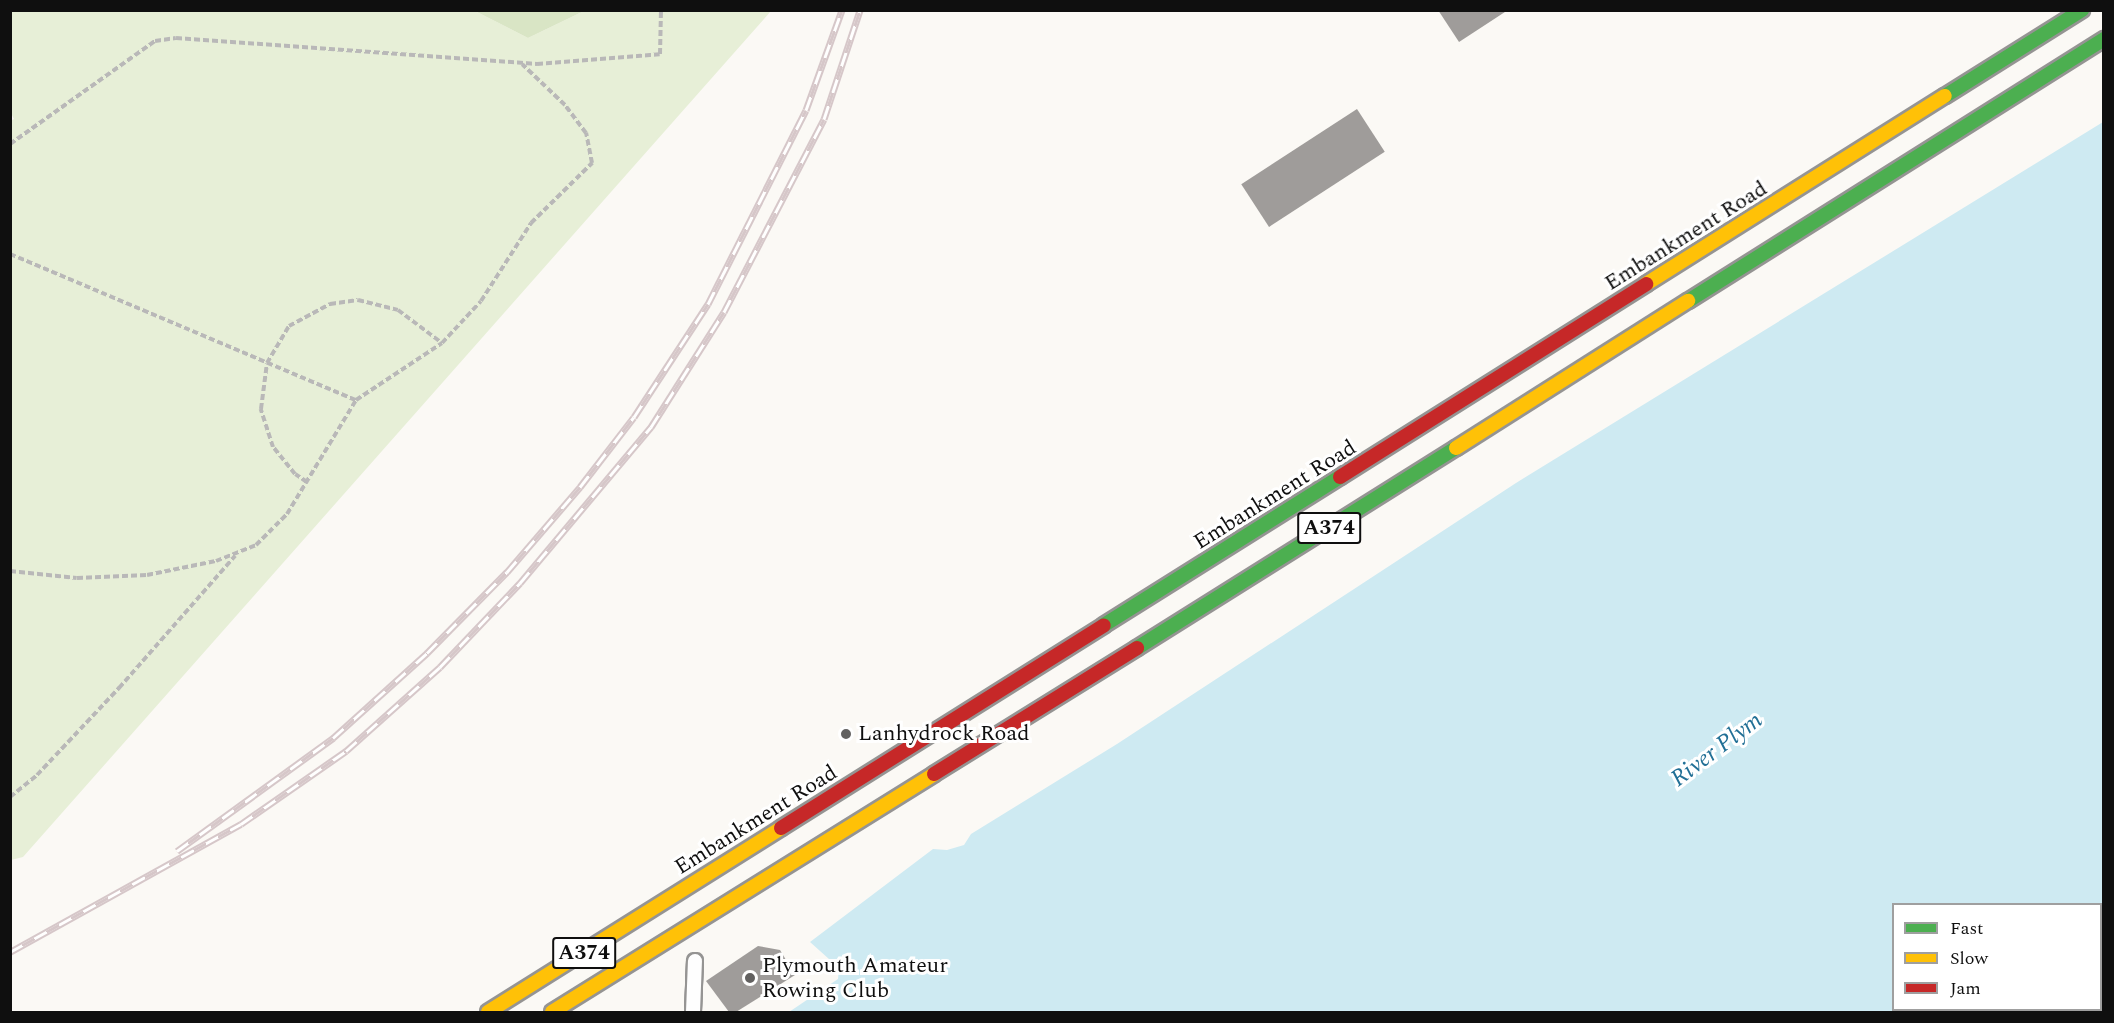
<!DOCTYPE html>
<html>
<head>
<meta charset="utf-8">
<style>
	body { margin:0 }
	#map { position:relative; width:2114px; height:1023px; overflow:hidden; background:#fbf9f5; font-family:Spectral,serif }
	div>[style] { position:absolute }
	.green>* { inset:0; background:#e7efd7 }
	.forest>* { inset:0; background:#d9e5c5 }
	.water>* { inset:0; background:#ceeaf2 }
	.building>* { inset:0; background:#9f9c9a; transform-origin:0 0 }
	.path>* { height:4px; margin-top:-2px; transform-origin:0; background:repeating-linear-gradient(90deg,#b9b8b8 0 6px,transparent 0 9px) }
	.roads { filter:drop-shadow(2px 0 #959493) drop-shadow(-2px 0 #959493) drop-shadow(0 2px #959493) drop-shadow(0 -2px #959493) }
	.lane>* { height:14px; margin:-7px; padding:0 7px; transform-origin:7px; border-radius:7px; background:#fefefe }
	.fast>* { height:14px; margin:-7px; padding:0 7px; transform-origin:7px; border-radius:7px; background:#4caf50 }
	.slow>* { height:14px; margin:-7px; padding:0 7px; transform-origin:7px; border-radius:7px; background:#ffc107 }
	.jam>* { height:14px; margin:-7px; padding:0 7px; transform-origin:7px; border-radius:7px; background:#c62828 }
	.rail>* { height:7px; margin-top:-3.5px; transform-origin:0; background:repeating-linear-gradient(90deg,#fff 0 14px,#d6c7c9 0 28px); box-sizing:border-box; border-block:2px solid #d6c7c9 }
	.dots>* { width:16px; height:16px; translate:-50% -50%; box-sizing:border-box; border:3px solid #fff; border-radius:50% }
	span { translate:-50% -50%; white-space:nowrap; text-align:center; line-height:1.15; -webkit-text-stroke:6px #fff; paint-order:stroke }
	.shield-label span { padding:2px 4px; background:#fff; border:2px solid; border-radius:4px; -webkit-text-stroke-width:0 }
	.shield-label { font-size:21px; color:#0f0f0f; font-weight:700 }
	.street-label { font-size:22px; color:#0f0f0f }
	.poi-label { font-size:22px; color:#0f0f0f }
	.left { translate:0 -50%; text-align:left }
	.water-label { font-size:24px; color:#227096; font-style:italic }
	.frame { position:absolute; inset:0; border:12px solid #0f0f0f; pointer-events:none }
	.legend { position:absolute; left:1892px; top:903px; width:210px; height:108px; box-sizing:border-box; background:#fff; border:2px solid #9f9f9f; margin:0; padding:8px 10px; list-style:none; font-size:18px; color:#0f0f0f }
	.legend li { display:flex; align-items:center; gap:12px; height:30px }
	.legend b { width:30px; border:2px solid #9f9f9f }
</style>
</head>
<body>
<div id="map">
	<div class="green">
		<i style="clip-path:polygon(11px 11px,475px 11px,528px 38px,584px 11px,771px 11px,23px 857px,11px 860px,10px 121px,14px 119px,11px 113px)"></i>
	</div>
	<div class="forest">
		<i style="clip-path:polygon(475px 11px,584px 11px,528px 38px)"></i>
	</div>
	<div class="water">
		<i style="clip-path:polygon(evenodd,2103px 122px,2103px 1012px,789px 1012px,838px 979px,839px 968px,810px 942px,933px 849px,947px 850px,964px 845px,971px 834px,1117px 744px,1516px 483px,2103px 122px,1894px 904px,2100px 904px,2100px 1010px,1894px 1010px,1894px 904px)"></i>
	</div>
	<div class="building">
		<i style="clip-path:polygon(1438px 10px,1508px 10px,1459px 42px)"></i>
		<i style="left:1357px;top:109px;width:51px;height:138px;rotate:57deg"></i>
		<i style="clip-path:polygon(758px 946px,780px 950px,795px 975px,736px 1012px,729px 1012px,706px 981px)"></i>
	</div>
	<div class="path">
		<i style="left:10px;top:144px;width:178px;rotate:-35.4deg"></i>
		<i style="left:155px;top:41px;width:21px;rotate:-8deg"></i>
		<i style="left:176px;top:38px;width:362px;rotate:4.1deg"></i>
		<i style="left:537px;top:64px;width:123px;rotate:-4.6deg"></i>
		<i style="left:660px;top:54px;width:44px;rotate:-88.7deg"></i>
		<i style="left:10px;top:254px;width:376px;rotate:22.9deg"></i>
		<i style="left:307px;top:482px;width:14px;rotate:-146deg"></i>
		<i style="left:295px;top:474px;width:35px;rotate:-129deg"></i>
		<i style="left:273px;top:447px;width:40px;rotate:-108deg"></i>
		<i style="left:261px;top:409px;width:46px;rotate:-82.6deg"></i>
		<i style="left:267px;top:363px;width:43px;rotate:-59.3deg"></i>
		<i style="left:289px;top:326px;width:47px;rotate:-28.2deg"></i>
		<i style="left:330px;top:304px;width:28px;rotate:-8deg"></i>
		<i style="left:358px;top:300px;width:41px;rotate:14deg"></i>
		<i style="left:398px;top:310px;width:55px;rotate:36.9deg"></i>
		<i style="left:10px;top:571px;width:67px;rotate:6deg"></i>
		<i style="left:77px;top:578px;width:70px;rotate:-2.5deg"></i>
		<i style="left:147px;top:575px;width:70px;rotate:-11.5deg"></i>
		<i style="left:216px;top:561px;width:43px;rotate:-21.8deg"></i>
		<i style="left:256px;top:545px;width:44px;rotate:-45deg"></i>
		<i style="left:287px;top:514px;width:133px;rotate:-58.8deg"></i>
		<i style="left:356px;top:400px;width:103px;rotate:-33.5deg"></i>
		<i style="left:442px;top:343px;width:57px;rotate:-47.1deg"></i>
		<i style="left:481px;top:301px;width:93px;rotate:-57.3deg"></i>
		<i style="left:531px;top:223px;width:86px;rotate:-44.5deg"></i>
		<i style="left:592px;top:163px;width:31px;rotate:-101deg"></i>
		<i style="left:586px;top:133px;width:35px;rotate:-127deg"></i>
		<i style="left:565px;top:105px;width:59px;rotate:-136.4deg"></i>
		<i style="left:10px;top:797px;width:35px;rotate:-39deg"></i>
		<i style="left:37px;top:775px;width:120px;rotate:-46.7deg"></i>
		<i style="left:119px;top:688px;width:176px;rotate:-48.7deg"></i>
	</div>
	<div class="roads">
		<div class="lane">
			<i style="left:693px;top:1012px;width:51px;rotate:-87.8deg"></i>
		</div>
		<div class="fast">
			<i style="left:1945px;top:96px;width:162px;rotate:-32.1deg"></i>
			<i style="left:1688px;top:301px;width:492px;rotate:-32.2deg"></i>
			<i style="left:1104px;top:625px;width:279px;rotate:-32.1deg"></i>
			<i style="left:1137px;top:648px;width:377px;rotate:-32.1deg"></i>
		</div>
		<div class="slow">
			<i style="left:1646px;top:284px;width:353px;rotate:-32.2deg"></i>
			<i style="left:1456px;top:448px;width:275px;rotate:-32.4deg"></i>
			<i style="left:488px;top:1012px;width:346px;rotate:-32.1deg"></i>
			<i style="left:552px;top:1012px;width:450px;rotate:-31.9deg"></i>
		</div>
		<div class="jam">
			<i style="left:1340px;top:477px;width:362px;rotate:-32.2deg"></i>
			<i style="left:934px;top:774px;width:239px;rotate:-31.8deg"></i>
			<i style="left:781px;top:828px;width:381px;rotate:-32.1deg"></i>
		</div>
	</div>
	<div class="rail">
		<i style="left:177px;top:851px;width:193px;rotate:-35.9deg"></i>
		<i style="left:333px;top:738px;width:127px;rotate:-42.1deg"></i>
		<i style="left:427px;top:653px;width:114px;rotate:-45.4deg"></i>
		<i style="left:507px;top:572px;width:112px;rotate:-49.3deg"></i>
		<i style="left:580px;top:487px;width:88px;rotate:-52.4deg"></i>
		<i style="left:634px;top:417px;width:135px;rotate:-56.8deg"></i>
		<i style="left:708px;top:304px;width:217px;rotate:-63.2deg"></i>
		<i style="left:806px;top:110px;width:106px;rotate:-70.2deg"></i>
		<i style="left:10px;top:952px;width:264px;rotate:-29deg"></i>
		<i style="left:241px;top:824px;width:128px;rotate:-34.8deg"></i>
		<i style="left:346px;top:751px;width:126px;rotate:-41.8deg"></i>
		<i style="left:440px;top:667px;width:116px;rotate:-46.4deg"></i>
		<i style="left:520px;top:583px;width:204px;rotate:-50deg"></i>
		<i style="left:651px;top:427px;width:136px;rotate:-57.6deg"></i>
		<i style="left:724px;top:312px;width:217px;rotate:-62.6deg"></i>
		<i style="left:824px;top:119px;width:115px;rotate:-71.7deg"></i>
	</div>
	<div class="dots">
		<i style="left:846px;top:734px;background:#626160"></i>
		<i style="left:750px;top:978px;background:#626160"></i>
	</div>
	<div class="shield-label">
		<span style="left:1329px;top:528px">A374</span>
		<span style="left:584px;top:953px">A374</span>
	</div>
	<div class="street-label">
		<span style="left:1686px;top:236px;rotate:-32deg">Embankment Road</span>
		<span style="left:1275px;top:495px;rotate:-32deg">Embankment Road</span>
		<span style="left:756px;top:820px;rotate:-32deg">Embankment Road</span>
	</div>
	<div class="poi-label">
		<span class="left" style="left:858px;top:734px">Lanhydrock Road</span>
		<span class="left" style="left:762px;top:978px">Plymouth Amateur<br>Rowing Club</span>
	</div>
	<div class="water-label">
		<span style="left:1717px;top:750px;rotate:-37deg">River Plym</span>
	</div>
	<div class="frame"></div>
	<ul class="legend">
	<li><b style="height:8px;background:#4caf50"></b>Fast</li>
	<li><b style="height:8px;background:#ffc107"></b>Slow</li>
	<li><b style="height:8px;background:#c62828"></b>Jam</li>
	</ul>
</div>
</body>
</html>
